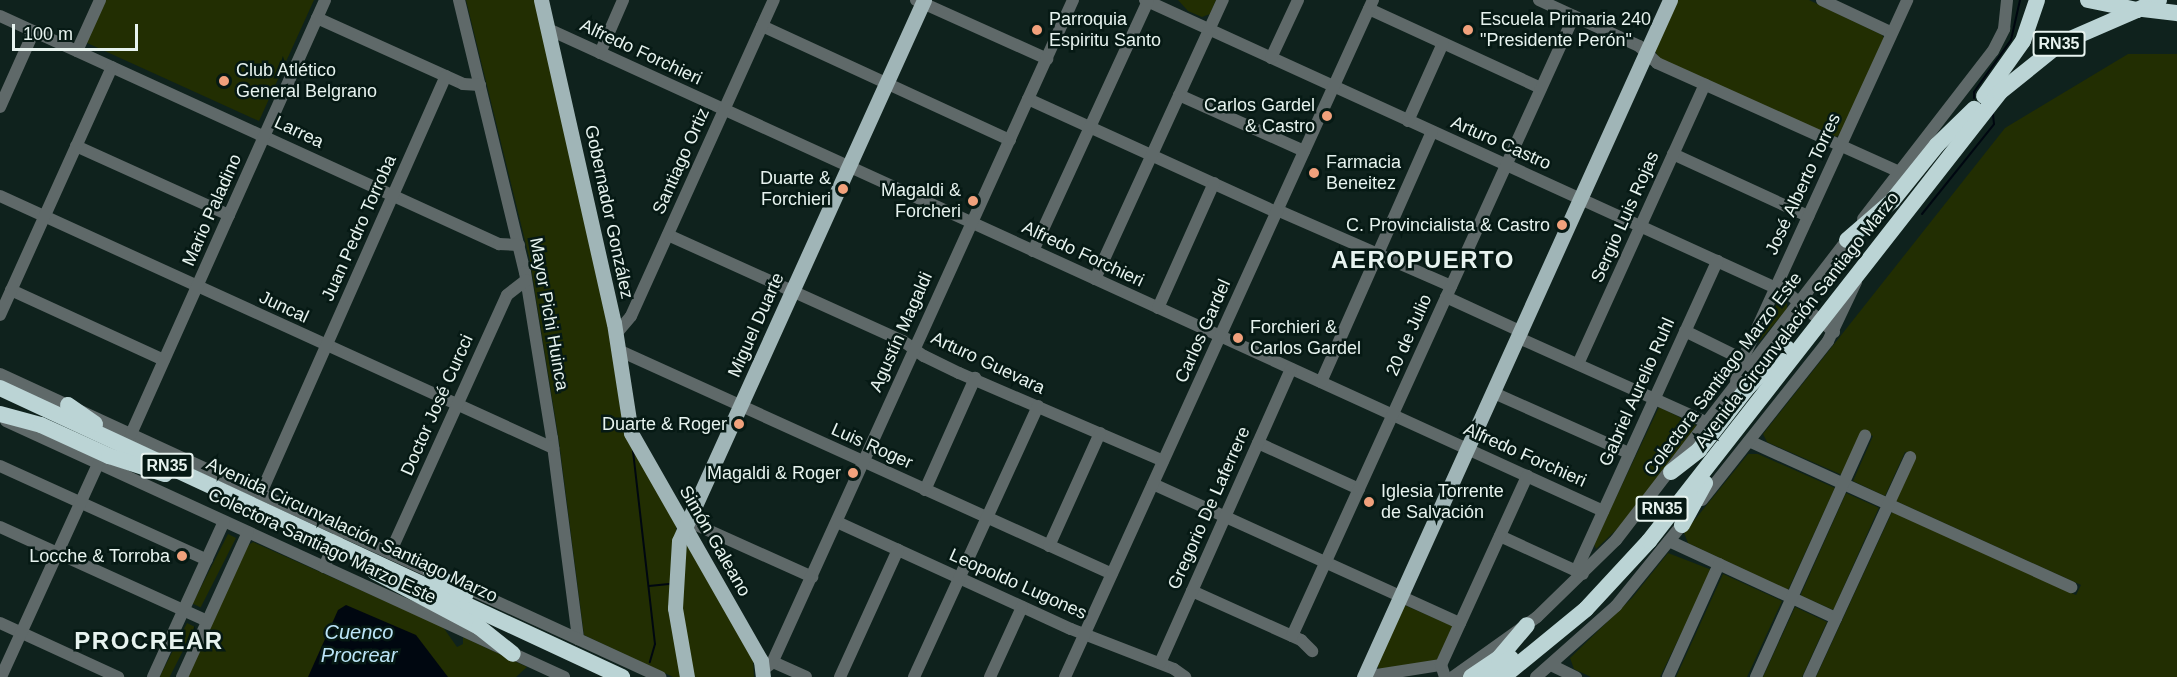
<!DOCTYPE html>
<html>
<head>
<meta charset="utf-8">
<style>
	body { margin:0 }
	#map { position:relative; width:2177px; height:677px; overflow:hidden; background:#0f221d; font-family:Arial,sans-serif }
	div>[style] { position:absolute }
	.green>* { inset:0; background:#222e02; transform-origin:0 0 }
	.water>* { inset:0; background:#000710 }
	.stream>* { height:2px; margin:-1px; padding:0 1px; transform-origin:1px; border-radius:1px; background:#000710 }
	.minor>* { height:12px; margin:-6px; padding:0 6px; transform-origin:6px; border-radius:6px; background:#5f6969 }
	.major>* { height:15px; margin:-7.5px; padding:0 7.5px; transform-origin:7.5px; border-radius:7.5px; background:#a0b5b7 }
	.highway>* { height:16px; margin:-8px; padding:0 8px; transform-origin:8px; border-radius:8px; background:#bbd4d5 }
	.dots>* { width:16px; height:16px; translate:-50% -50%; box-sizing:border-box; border:3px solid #061914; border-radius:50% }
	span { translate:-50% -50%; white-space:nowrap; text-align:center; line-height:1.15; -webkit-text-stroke:5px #061914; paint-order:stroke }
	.shield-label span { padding:2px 4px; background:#061914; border:2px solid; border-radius:4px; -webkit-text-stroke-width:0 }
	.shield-label { font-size:16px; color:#e7f3ef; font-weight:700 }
	.poi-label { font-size:18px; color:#e7f3ef }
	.left { translate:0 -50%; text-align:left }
	.right { translate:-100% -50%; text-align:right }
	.street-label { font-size:18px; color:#e7f3ef }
	.water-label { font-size:20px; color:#bce5f8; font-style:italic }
	.district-label { font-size:24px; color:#e7f3ef; font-weight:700; letter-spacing:1.5px }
	.scale { position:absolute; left:12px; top:24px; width:126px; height:27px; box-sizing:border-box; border:3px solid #e7f3ef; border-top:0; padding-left:8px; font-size:18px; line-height:21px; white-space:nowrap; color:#e7f3ef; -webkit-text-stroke:4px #061914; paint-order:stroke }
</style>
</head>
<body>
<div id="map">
	<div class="green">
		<i style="clip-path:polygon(103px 0,314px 0,259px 121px,85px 42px)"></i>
		<i style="clip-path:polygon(466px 0,535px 0,607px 319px,622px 420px,676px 523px,682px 677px,673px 677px,584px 635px,559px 441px,530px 261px)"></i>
		<i style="clip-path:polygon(1178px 0,1216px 0,1210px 14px,1202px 17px,1188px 11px)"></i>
		<i style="clip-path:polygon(1678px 0,1809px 0,1882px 35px,1884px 38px,1841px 134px,1834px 138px,1660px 59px,1655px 51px)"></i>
		<i style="clip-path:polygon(2128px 54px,2177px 54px,2177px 677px,1816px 677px,1892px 512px,2076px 595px,2081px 585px,1896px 501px,1916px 456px,1905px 452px,1885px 496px,1853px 481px,1873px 436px,1862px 432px,1842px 475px,1767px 442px,1763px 434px,2005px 128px)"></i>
		<i style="clip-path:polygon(1780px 297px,1787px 300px,1787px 309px,1758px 343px)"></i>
		<i style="clip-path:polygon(1659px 407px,1697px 426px,1633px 514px,1596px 549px,1594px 544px)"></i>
		<i style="clip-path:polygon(1748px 454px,1758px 454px,1835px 488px,1788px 590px,1688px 543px,1684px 533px)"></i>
		<i style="left:1846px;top:493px;width:36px;height:112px;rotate:24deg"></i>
		<i style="left:228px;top:534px;width:9px;height:78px;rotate:27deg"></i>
		<i style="clip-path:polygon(253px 542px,443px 627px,457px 647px,463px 644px,463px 637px,527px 667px,516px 677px,187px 677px,247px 546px)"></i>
		<i style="clip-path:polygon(686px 543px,753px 660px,754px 677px,692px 677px,681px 612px)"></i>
		<i style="clip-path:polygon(1668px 553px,1712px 570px,1660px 677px,1591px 677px,1574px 669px,1570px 658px,1632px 598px)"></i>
		<i style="clip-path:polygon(1723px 574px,1782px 601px,1747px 677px,1676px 677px)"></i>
		<i style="clip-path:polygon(1404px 605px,1453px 626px,1437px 660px,1379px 669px,1377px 665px)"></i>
		<i style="clip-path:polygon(1795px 607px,1827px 622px,1802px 677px,1763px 677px)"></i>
		<i style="left:187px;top:623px;width:9px;height:60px;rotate:27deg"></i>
	</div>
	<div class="water">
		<i style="clip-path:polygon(346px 605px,416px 635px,448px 677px,308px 677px,338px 610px)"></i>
	</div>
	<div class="stream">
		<i style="left:1974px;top:98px;width:6px;rotate:-90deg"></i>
		<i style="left:1974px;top:92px;width:64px;rotate:-54.6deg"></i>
		<i style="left:2011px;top:40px;width:41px;rotate:-77.3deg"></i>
		<i style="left:1922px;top:214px;width:115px;rotate:-51.3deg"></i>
		<i style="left:1994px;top:124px;width:10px;rotate:-96deg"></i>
		<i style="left:633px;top:451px;width:194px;rotate:83.5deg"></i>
		<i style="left:655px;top:644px;width:19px;rotate:106deg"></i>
		<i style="left:649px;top:586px;width:20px;rotate:-6deg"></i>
	</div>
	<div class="minor">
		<i style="left:459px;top:0;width:280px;rotate:76.4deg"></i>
		<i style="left:525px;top:272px;width:168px;rotate:80.8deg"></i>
		<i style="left:552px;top:438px;width:203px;rotate:82.6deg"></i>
		<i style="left:916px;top:0;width:144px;rotate:24.2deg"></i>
		<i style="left:1145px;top:0;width:708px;rotate:24.54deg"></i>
		<i style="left:1789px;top:294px;width:59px;rotate:40.2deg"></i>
		<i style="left:1539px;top:0;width:110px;rotate:24.7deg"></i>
		<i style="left:1639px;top:46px;width:25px;rotate:43deg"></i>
		<i style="left:1657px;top:63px;width:265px;rotate:24.2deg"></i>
		<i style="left:1822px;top:0;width:77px;rotate:25.2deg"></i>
		<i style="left:1369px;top:9px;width:189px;rotate:24.7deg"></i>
		<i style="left:0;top:16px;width:549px;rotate:24.56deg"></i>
		<i style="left:499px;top:244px;width:20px;rotate:3deg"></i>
		<i style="left:317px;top:18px;width:160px;rotate:24.3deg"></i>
		<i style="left:463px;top:84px;width:17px;rotate:3deg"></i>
		<i style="left:762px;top:26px;width:273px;rotate:24.7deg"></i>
		<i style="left:548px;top:29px;width:1160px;rotate:24.55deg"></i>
		<i style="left:77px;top:51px;width:56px;rotate:-65.7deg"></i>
		<i style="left:600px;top:53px;width:58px;rotate:-66.5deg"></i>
		<i style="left:1271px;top:58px;width:64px;rotate:-65deg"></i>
		<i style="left:1179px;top:95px;width:137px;rotate:24.1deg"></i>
		<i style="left:1028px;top:99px;width:273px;rotate:24.5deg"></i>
		<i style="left:0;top:107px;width:83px;rotate:-65.9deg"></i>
		<i style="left:1408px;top:121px;width:85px;rotate:-65.8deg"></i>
		<i style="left:76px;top:146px;width:168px;rotate:24.3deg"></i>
		<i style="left:1673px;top:154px;width:149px;rotate:24.7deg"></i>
		<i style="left:0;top:196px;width:608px;rotate:24.5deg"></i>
		<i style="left:1277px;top:210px;width:190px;rotate:23.6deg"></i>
		<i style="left:1863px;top:219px;width:212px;rotate:-52.3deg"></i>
		<i style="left:1993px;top:51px;width:25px;rotate:-63deg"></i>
		<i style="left:2004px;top:29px;width:29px;rotate:-84deg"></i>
		<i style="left:668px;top:235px;width:258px;rotate:24.3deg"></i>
		<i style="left:903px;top:341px;width:26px;rotate:36deg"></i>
		<i style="left:924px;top:356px;width:39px;rotate:26deg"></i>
		<i style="left:959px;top:373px;width:222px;rotate:23.3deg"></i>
		<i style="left:1033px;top:251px;width:275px;rotate:-65.3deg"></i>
		<i style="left:1095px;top:279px;width:307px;rotate:-65.4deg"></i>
		<i style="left:11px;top:290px;width:168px;rotate:24.6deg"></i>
		<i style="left:1446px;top:297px;width:84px;rotate:24.7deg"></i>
		<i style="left:1158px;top:308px;width:137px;rotate:-65.9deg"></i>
		<i style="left:0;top:315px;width:272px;rotate:-65.7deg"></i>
		<i style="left:1685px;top:331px;width:64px;rotate:26.2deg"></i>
		<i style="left:616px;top:334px;width:23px;rotate:-50deg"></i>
		<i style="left:631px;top:316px;width:347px;rotate:-65.7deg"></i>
		<i style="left:1519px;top:338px;width:207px;rotate:24.2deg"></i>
		<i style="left:618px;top:350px;width:542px;rotate:24.39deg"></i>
		<i style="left:1578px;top:364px;width:307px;rotate:-65.6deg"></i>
		<i style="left:0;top:374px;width:482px;rotate:24.7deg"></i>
		<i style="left:1321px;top:382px;width:274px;rotate:-66.1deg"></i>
		<i style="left:1736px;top:383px;width:11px;rotate:-85deg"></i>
		<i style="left:1737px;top:372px;width:409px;rotate:-65.4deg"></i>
		<i style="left:1494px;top:393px;width:148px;rotate:24deg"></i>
		<i style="left:6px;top:421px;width:614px;rotate:24.64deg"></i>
		<i style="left:131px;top:434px;width:475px;rotate:-65.9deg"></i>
		<i style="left:1749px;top:441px;width:354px;rotate:24.4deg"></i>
		<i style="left:1258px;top:443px;width:111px;rotate:24.5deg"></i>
		<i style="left:0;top:466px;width:227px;rotate:24.4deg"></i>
		<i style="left:1153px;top:484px;width:337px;rotate:24.4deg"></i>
		<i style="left:925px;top:490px;width:123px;rotate:-65.9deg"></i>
		<i style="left:261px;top:493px;width:456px;rotate:-66.1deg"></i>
		<i style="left:1702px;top:500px;width:203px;rotate:-51.6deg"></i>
		<i style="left:1828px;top:341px;width:65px;rotate:-64.6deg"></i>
		<i style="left:681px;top:518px;width:144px;rotate:24.2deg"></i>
		<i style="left:837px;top:522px;width:257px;rotate:24.6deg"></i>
		<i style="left:1071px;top:629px;width:110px;rotate:21.2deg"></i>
		<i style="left:1174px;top:669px;width:14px;rotate:36deg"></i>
		<i style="left:0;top:527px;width:227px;rotate:24.4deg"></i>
		<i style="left:1500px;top:536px;width:91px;rotate:24.6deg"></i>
		<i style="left:1669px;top:541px;width:184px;rotate:24.8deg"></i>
		<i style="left:1049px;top:546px;width:124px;rotate:-65.7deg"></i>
		<i style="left:390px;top:553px;width:283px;rotate:-65.6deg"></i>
		<i style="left:507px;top:295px;width:24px;rotate:-38deg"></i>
		<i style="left:324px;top:567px;width:32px;rotate:-66deg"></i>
		<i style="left:1576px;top:571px;width:341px;rotate:-65.5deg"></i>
		<i style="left:456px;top:583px;width:225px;rotate:24.7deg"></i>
		<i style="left:1192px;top:591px;width:120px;rotate:24.2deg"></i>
		<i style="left:1301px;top:640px;width:16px;rotate:45deg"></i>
		<i style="left:0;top:623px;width:130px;rotate:24.6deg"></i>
		<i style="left:1292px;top:636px;width:681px;rotate:-65.54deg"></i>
		<i style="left:773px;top:662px;width:36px;rotate:24deg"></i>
		<i style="left:1160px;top:663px;width:322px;rotate:-66deg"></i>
		<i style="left:1551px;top:665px;width:28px;rotate:26deg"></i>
		<i style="left:764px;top:669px;width:10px;rotate:-37deg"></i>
		<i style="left:772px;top:663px;width:728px;rotate:-65.58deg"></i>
		<i style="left:1px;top:677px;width:234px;rotate:-65.5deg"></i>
		<i style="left:153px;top:677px;width:171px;rotate:-65.5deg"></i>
		<i style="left:182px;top:677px;width:159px;rotate:-65.5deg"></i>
		<i style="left:840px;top:677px;width:140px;rotate:-65.5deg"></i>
		<i style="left:914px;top:677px;width:298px;rotate:-65.4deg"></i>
		<i style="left:990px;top:677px;width:77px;rotate:-65.4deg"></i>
		<i style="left:1065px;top:677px;width:744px;rotate:-65.54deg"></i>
		<i style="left:1364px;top:677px;width:78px;rotate:-8.9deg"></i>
		<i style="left:1445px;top:677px;width:13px;rotate:-108deg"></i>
		<i style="left:1441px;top:665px;width:208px;rotate:-65.5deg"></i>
		<i style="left:1453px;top:677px;width:103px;rotate:-35.5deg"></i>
		<i style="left:1537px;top:617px;width:110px;rotate:-44.3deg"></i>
		<i style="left:1616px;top:540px;width:385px;rotate:-52.4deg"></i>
		<i style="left:1536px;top:677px;width:107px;rotate:-41.6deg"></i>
		<i style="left:1616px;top:606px;width:111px;rotate:-50.9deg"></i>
		<i style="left:1668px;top:677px;width:124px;rotate:-65.7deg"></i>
		<i style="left:1756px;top:677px;width:265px;rotate:-65.7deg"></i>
		<i style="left:1809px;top:677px;width:242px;rotate:-65.3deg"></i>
	</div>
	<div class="major">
		<i style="left:541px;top:0;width:331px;rotate:77.3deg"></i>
		<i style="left:614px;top:323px;width:111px;rotate:81.2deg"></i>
		<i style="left:631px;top:433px;width:262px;rotate:60.3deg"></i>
		<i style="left:761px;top:661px;width:16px;rotate:83deg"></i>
		<i style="left:687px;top:677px;width:70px;rotate:-99.9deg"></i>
		<i style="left:675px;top:608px;width:67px;rotate:-86.6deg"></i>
		<i style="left:679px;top:541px;width:594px;rotate:-65.64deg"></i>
		<i style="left:1364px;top:677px;width:743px;rotate:-65.68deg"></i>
	</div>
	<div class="highway">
		<i style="left:2088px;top:0;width:50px;rotate:11.5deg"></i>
		<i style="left:2137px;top:10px;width:24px;rotate:-24deg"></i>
		<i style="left:2143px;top:9px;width:34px;rotate:7deg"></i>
		<i style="left:1984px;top:96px;width:67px;rotate:-54.7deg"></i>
		<i style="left:2023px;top:41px;width:43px;rotate:-71.1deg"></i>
		<i style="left:1847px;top:240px;width:60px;rotate:-40.9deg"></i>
		<i style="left:1892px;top:201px;width:72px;rotate:-51.2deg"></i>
		<i style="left:1937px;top:145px;width:52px;rotate:-44.2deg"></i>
		<i style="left:0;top:388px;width:686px;rotate:24.92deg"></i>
		<i style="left:68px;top:405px;width:33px;rotate:35deg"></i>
		<i style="left:0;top:414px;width:42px;rotate:15deg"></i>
		<i style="left:41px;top:425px;width:75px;rotate:24.5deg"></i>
		<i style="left:109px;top:456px;width:59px;rotate:17.8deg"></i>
		<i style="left:1671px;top:472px;width:36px;rotate:-38deg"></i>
		<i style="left:1699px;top:450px;width:80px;rotate:-52.1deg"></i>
		<i style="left:1748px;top:387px;width:55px;rotate:-45deg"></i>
		<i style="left:1682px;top:525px;width:48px;rotate:-61.3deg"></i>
		<i style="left:431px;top:571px;width:42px;rotate:35.2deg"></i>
		<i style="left:375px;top:572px;width:118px;rotate:27.9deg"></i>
		<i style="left:479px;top:627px;width:43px;rotate:38.5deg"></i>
		<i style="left:1471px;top:677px;width:34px;rotate:-34deg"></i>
		<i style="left:1499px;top:658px;width:43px;rotate:-49.7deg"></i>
		<i style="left:1485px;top:677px;width:32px;rotate:-36deg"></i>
		<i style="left:1503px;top:677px;width:107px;rotate:-39.3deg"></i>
		<i style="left:1586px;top:609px;width:93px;rotate:-47.2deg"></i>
		<i style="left:1649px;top:541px;width:570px;rotate:-51.98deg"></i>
		<i style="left:2000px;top:92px;width:78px;rotate:-38.8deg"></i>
		<i style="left:2061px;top:43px;width:83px;rotate:-23.5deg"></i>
	</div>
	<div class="dots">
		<i style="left:1037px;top:30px;background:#f1a17c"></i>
		<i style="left:1468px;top:30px;background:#f1a17c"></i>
		<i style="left:224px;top:81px;background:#f1a17c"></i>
		<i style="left:1327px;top:116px;background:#f1a17c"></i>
		<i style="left:1314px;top:173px;background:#f1a17c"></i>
		<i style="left:843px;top:189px;background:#f1a17c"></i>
		<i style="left:973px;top:201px;background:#f1a17c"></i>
		<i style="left:1562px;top:225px;background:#f1a17c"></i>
		<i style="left:1238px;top:338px;background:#f1a17c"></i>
		<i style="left:739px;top:424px;background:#f1a17c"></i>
		<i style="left:853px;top:473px;background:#f1a17c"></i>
		<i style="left:1369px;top:502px;background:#f1a17c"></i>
		<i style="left:182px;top:556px;background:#f1a17c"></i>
	</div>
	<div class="shield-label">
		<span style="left:2059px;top:44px">RN35</span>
		<span style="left:167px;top:466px">RN35</span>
		<span style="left:1662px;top:509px">RN35</span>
	</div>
	<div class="poi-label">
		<span class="left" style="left:1049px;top:30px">Parroquia<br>Espiritu Santo</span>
		<span class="left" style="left:1480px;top:30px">Escuela Primaria 240<br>"Presidente Perón"</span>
		<span class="left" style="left:236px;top:81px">Club Atlético<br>General Belgrano</span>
		<span class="right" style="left:1315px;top:116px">Carlos Gardel<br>&amp; Castro</span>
		<span class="left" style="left:1326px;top:173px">Farmacia<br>Beneitez</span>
		<span class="right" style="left:831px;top:189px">Duarte &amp;<br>Forchieri</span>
		<span class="right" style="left:961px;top:201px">Magaldi &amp;<br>Forcheri</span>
		<span class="right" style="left:1550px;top:225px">C. Provincialista &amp; Castro</span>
		<span class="left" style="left:1250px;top:338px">Forchieri &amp;<br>Carlos Gardel</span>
		<span class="right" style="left:727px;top:424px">Duarte &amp; Roger</span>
		<span class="right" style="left:841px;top:473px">Magaldi &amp; Roger</span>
		<span class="left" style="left:1381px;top:502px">Iglesia Torrente<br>de Salvación</span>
		<span class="right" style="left:170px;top:556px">Locche &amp; Torroba</span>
	</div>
	<div class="street-label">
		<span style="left:641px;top:52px;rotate:25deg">Alfredo Forchieri</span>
		<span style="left:299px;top:132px;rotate:25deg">Larrea</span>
		<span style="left:1501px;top:143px;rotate:24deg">Arturo Castro</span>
		<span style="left:681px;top:161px;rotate:-66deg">Santiago Ortiz</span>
		<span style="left:1803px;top:184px;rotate:-65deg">José Alberto Torres</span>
		<span style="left:212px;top:210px;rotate:-66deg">Mario Paladino</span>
		<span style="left:609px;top:212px;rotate:78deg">Gobernador González</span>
		<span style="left:1625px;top:217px;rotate:-66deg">Sergio Luis Rojas</span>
		<span style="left:359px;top:228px;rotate:-66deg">Juan Pedro Torroba</span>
		<span style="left:1083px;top:254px;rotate:25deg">Alfredo Forchieri</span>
		<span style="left:284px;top:307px;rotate:25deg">Juncal</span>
		<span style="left:549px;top:314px;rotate:80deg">Mayor Pichi Huinca</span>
		<span style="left:1797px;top:320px;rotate:-52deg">Avenida Circunvalación Santiago Marzo</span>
		<span style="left:756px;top:325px;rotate:-66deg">Miguel Duarte</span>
		<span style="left:1203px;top:331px;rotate:-66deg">Carlos Gardel</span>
		<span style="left:901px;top:332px;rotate:-66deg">Agustín Magaldi</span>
		<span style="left:1409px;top:335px;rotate:-66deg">20 de Julio</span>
		<span style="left:988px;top:363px;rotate:25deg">Arturo Guevara</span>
		<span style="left:1723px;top:374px;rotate:-53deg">Colectora Santiago Marzo Este</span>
		<span style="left:1637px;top:392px;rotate:-66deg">Gabriel Aurelio Ruhl</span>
		<span style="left:437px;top:405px;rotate:-66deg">Doctor José Curcci</span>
		<span style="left:872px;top:446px;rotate:24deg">Luis Roger</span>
		<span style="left:1525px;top:455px;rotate:24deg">Alfredo Forchieri</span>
		<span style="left:1209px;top:508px;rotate:-66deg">Gregorio De Laferrere</span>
		<span style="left:352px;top:530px;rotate:25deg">Avenida Circunvalación Santiago Marzo</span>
		<span style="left:715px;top:541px;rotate:60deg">Simón Galeano</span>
		<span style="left:322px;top:546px;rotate:25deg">Colectora Santiago Marzo Este</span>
		<span style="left:1018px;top:584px;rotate:24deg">Leopoldo Lugones</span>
	</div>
	<div class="water-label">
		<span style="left:359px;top:644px">Cuenco<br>Procrear</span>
	</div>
	<div class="district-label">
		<span style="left:1423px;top:260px">AEROPUERTO</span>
		<span style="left:149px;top:641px">PROCREAR</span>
	</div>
	<div class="scale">100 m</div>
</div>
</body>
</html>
